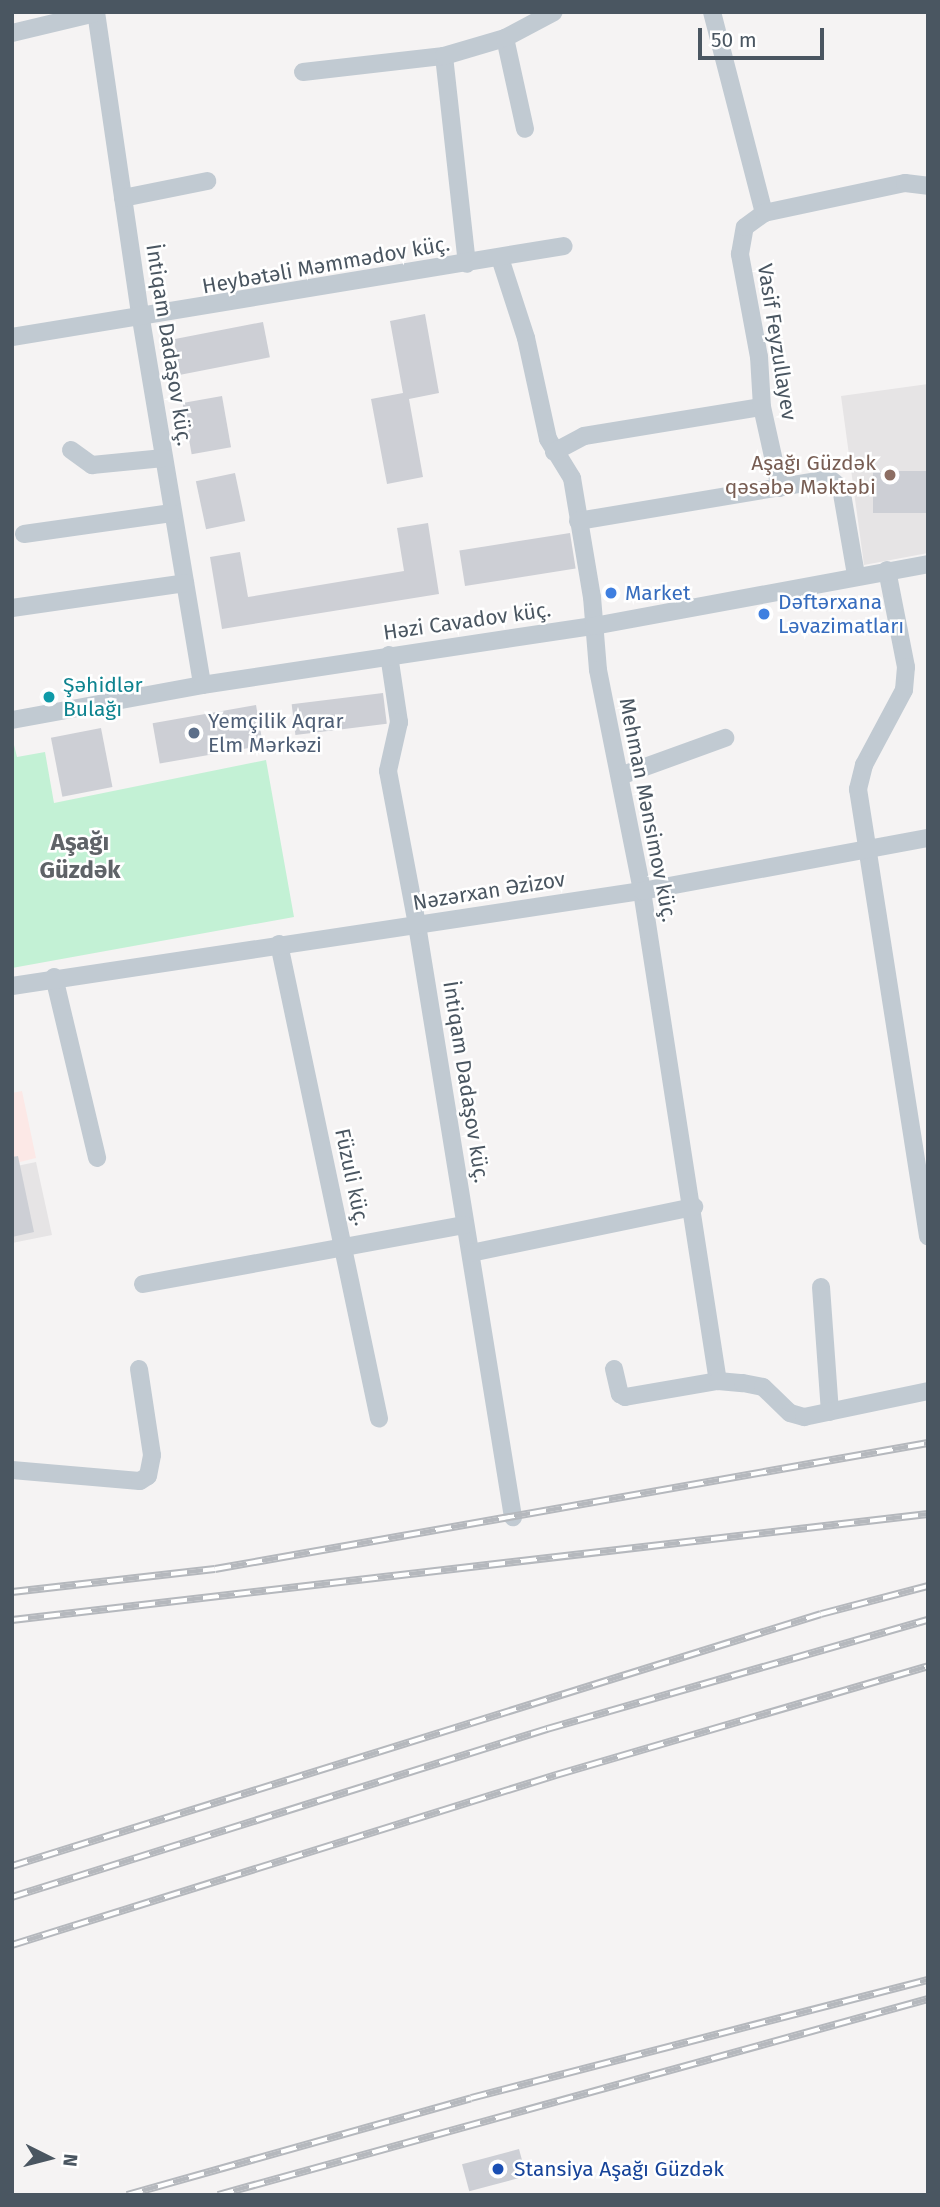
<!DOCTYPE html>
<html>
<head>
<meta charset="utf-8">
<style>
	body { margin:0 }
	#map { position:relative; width:940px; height:2207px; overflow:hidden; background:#f5f3f3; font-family:"Fira Sans",sans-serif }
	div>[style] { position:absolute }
	.education>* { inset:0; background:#e6e4e5 }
	.medical>* { inset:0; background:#fce8e6 }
	.green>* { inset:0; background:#c3f1d5 }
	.building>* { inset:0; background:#cdcfd5; transform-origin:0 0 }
	.street>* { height:18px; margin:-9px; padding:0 9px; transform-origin:9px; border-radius:9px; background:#c1cad2 }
	.rail>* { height:8px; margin-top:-4px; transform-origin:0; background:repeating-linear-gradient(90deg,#fff 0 16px,#b5b8bd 0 32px); box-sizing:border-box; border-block:2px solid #b5b8bd }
	.dots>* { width:19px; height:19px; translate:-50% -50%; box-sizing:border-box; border:4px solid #fff; border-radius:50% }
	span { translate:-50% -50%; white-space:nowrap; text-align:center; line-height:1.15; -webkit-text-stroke:5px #fff; paint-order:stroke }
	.street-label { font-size:21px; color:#4a5661 }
	.education-label { font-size:21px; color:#785e54 }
	.right { translate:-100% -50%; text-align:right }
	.shop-label { font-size:21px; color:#366cbe }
	.left { translate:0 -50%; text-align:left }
	.culture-label { font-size:21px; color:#0d838f }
	.service-label { font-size:21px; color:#4e5e75 }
	.transit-label { font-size:21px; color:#164399 }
	.quarter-label { font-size:24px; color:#5f6368; font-weight:700 }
	.frame { position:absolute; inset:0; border:14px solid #4a5661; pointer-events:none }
	.north { position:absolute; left:14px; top:2123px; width:70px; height:70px; -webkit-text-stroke:5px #fff; paint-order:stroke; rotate:96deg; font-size:19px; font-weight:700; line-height:28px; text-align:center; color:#4a5661 }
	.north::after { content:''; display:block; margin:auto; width:24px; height:32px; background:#4a5661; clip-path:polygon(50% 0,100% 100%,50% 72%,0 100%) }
	.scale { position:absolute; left:698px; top:28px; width:126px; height:32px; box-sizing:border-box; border:4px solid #4a5661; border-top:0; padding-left:9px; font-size:21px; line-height:24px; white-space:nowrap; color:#4a5661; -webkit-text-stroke:5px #fff; paint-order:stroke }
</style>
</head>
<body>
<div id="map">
	<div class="education">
		<i style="clip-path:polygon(928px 384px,928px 553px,864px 565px,841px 396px)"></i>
		<i style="clip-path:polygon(36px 1162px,52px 1235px,12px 1243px,12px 1167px)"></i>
	</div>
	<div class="medical">
		<i style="clip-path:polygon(22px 1091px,36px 1158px,12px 1164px,12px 1093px)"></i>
	</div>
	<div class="green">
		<i style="clip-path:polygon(12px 737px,17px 757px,45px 752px,54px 803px,266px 760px,294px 917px,12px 968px)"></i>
	</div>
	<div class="building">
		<i style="clip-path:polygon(425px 314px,439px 393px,409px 399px,423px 477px,387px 484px,371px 399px,403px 393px,390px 321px)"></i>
		<i style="left:263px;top:322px;width:36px;height:91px;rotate:79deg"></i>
		<i style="left:222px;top:396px;width:52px;height:40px;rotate:80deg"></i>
		<i style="left:928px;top:471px;width:42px;height:55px;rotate:90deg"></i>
		<i style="left:235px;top:473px;width:49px;height:40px;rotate:78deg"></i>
		<i style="clip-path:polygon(428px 523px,439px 594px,222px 629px,210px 557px,240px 552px,248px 597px,404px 571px,397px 528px)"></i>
		<i style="left:570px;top:533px;width:36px;height:112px;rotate:81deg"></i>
		<i style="left:383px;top:693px;width:31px;height:92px;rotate:83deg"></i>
		<i style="left:256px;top:705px;width:41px;height:105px;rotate:80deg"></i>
		<i style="left:101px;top:728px;width:60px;height:51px;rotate:79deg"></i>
		<i style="clip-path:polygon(18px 1156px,34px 1232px,12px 1237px,12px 1157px)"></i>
		<i style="left:519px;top:2149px;width:28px;height:59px;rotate:75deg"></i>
	</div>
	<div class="street">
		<i style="left:96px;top:12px;width:310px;rotate:81.7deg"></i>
		<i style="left:141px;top:319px;width:371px;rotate:80.5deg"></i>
		<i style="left:712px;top:12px;width:208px;rotate:75.5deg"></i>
		<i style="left:12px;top:33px;width:86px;rotate:-13.4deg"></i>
		<i style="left:505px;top:38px;width:93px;rotate:77.6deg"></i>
		<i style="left:444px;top:56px;width:209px;rotate:83.7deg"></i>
		<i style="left:303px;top:72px;width:142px;rotate:-6.5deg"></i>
		<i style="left:444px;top:56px;width:64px;rotate:-16.4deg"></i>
		<i style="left:505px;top:38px;width:55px;rotate:-28deg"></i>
		<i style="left:123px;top:198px;width:86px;rotate:-11.4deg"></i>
		<i style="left:500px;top:258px;width:84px;rotate:72deg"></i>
		<i style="left:526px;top:338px;width:103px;rotate:77.7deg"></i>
		<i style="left:548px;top:439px;width:46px;rotate:58.4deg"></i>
		<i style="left:572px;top:478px;width:121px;rotate:80.5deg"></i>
		<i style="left:592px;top:597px;width:73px;rotate:85.3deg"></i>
		<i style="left:598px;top:670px;width:225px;rotate:78.7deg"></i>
		<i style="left:642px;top:891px;width:496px;rotate:81.2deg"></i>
		<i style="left:12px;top:337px;width:559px;rotate:-9.36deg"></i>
		<i style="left:71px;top:450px;width:26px;rotate:36deg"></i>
		<i style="left:92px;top:465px;width:72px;rotate:-5.6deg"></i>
		<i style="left:554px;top:452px;width:34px;rotate:-28deg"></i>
		<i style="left:584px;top:436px;width:180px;rotate:-9.3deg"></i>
		<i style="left:780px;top:488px;width:83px;rotate:-102.5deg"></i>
		<i style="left:762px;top:407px;width:50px;rotate:-93.4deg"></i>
		<i style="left:759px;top:357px;width:105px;rotate:-100.5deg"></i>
		<i style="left:740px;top:254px;width:27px;rotate:-80deg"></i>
		<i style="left:745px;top:227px;width:24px;rotate:-36deg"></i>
		<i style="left:764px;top:213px;width:144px;rotate:-12deg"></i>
		<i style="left:905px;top:183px;width:23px;rotate:7deg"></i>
		<i style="left:578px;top:521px;width:255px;rotate:-9.5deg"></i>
		<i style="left:830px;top:479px;width:14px;rotate:39deg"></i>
		<i style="left:841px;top:488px;width:88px;rotate:80.2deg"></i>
		<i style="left:24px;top:534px;width:149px;rotate:-8.1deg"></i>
		<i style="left:887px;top:570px;width:99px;rotate:78.9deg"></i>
		<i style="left:906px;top:667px;width:23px;rotate:95deg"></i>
		<i style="left:904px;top:690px;width:85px;rotate:118.1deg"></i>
		<i style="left:864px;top:765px;width:25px;rotate:104deg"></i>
		<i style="left:858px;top:789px;width:453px;rotate:81.1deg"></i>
		<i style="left:12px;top:608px;width:175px;rotate:-8.2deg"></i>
		<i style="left:389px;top:655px;width:68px;rotate:81.5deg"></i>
		<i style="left:399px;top:722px;width:50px;rotate:102.7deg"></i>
		<i style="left:388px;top:771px;width:157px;rotate:79.3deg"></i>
		<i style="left:417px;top:925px;width:600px;rotate:80.79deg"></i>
		<i style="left:12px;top:720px;width:193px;rotate:-10.4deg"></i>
		<i style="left:202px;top:685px;width:396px;rotate:-8.6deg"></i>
		<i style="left:594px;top:626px;width:340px;rotate:-10.5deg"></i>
		<i style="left:620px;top:776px;width:112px;rotate:-19.9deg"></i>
		<i style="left:279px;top:944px;width:485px;rotate:78.1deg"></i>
		<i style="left:54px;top:977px;width:186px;rotate:76.6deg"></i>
		<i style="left:12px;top:986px;width:637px;rotate:-8.58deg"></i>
		<i style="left:642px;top:891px;width:291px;rotate:-10.5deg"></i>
		<i style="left:471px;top:1253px;width:228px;rotate:-11.7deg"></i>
		<i style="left:143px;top:1284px;width:327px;rotate:-10.4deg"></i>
		<i style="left:821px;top:1287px;width:125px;rotate:85.9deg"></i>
		<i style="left:614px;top:1369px;width:26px;rotate:77deg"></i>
		<i style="left:620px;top:1394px;width:6px;rotate:31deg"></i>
		<i style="left:625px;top:1397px;width:94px;rotate:-9.8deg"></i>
		<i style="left:718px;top:1381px;width:25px;rotate:5deg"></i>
		<i style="left:743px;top:1383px;width:20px;rotate:11deg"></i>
		<i style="left:763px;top:1387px;width:37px;rotate:44deg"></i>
		<i style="left:790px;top:1413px;width:15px;rotate:16deg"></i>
		<i style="left:804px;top:1417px;width:127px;rotate:-11.8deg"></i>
		<i style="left:12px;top:1470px;width:128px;rotate:4.9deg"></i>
		<i style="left:140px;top:1481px;width:9px;rotate:-32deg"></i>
		<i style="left:148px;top:1476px;width:21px;rotate:-79deg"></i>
		<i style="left:152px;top:1455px;width:87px;rotate:-98.6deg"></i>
	</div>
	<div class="rail">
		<i style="left:12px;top:1592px;width:204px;rotate:-6.5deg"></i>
		<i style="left:215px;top:1569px;width:724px;rotate:-10.02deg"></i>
		<i style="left:12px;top:1620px;width:922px;rotate:-6.6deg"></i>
		<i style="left:12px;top:1866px;width:847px;rotate:-17.3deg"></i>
		<i style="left:821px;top:1614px;width:111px;rotate:-14.7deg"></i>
		<i style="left:12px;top:1897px;width:561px;rotate:-17.43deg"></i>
		<i style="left:547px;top:1729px;width:396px;rotate:-16deg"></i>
		<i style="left:12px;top:1945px;width:570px;rotate:-17.35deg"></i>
		<i style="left:556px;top:1775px;width:388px;rotate:-16.3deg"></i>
		<i style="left:127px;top:2195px;width:357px;rotate:-15.7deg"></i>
		<i style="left:471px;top:2098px;width:472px;rotate:-14.5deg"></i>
		<i style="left:218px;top:2195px;width:737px;rotate:-15.43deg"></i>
	</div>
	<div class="dots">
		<i style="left:890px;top:475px;background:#8d6e63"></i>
		<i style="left:611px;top:593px;background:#3f7fe0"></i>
		<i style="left:764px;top:614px;background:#3f7fe0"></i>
		<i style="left:49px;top:697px;background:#0f9aa8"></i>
		<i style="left:194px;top:733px;background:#5c6f8a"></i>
		<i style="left:498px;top:2169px;background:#1a4fb4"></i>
	</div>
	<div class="street-label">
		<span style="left:326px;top:265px;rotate:-10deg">Heybətəli Məmmədov küç.</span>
		<span style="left:777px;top:342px;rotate:81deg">Vasif Feyzullayev</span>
		<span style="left:169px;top:345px;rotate:81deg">İntiqam Dadaşov küç.</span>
		<span style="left:467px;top:621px;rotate:-8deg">Həzi Cavadov küç.</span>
		<span style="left:648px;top:810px;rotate:79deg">Mehman Mənsimov küç.</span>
		<span style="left:489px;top:891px;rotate:-9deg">Nəzərxan Əzizov</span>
		<span style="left:466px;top:1082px;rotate:81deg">İntiqam Dadaşov küç.</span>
		<span style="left:352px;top:1177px;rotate:78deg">Füzuli küç.</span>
	</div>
	<div class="education-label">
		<span class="right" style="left:876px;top:475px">Aşağı Güzdək<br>qəsəbə Məktəbi</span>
	</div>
	<div class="shop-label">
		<span class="left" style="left:625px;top:593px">Market</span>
		<span class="left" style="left:778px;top:614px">Dəftərxana<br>Ləvazimatları</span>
	</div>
	<div class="culture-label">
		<span class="left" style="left:63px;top:697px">Şəhidlər<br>Bulağı</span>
	</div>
	<div class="service-label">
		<span class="left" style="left:208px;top:733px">Yemçilik Aqrar<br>Elm Mərkəzi</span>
	</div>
	<div class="transit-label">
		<span class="left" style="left:514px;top:2169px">Stansiya Aşağı Güzdək</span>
	</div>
	<div class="quarter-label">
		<span style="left:80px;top:857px">Aşağı<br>Güzdək</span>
	</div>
	<div class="frame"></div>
	<div class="north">N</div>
	<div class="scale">50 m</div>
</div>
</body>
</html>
